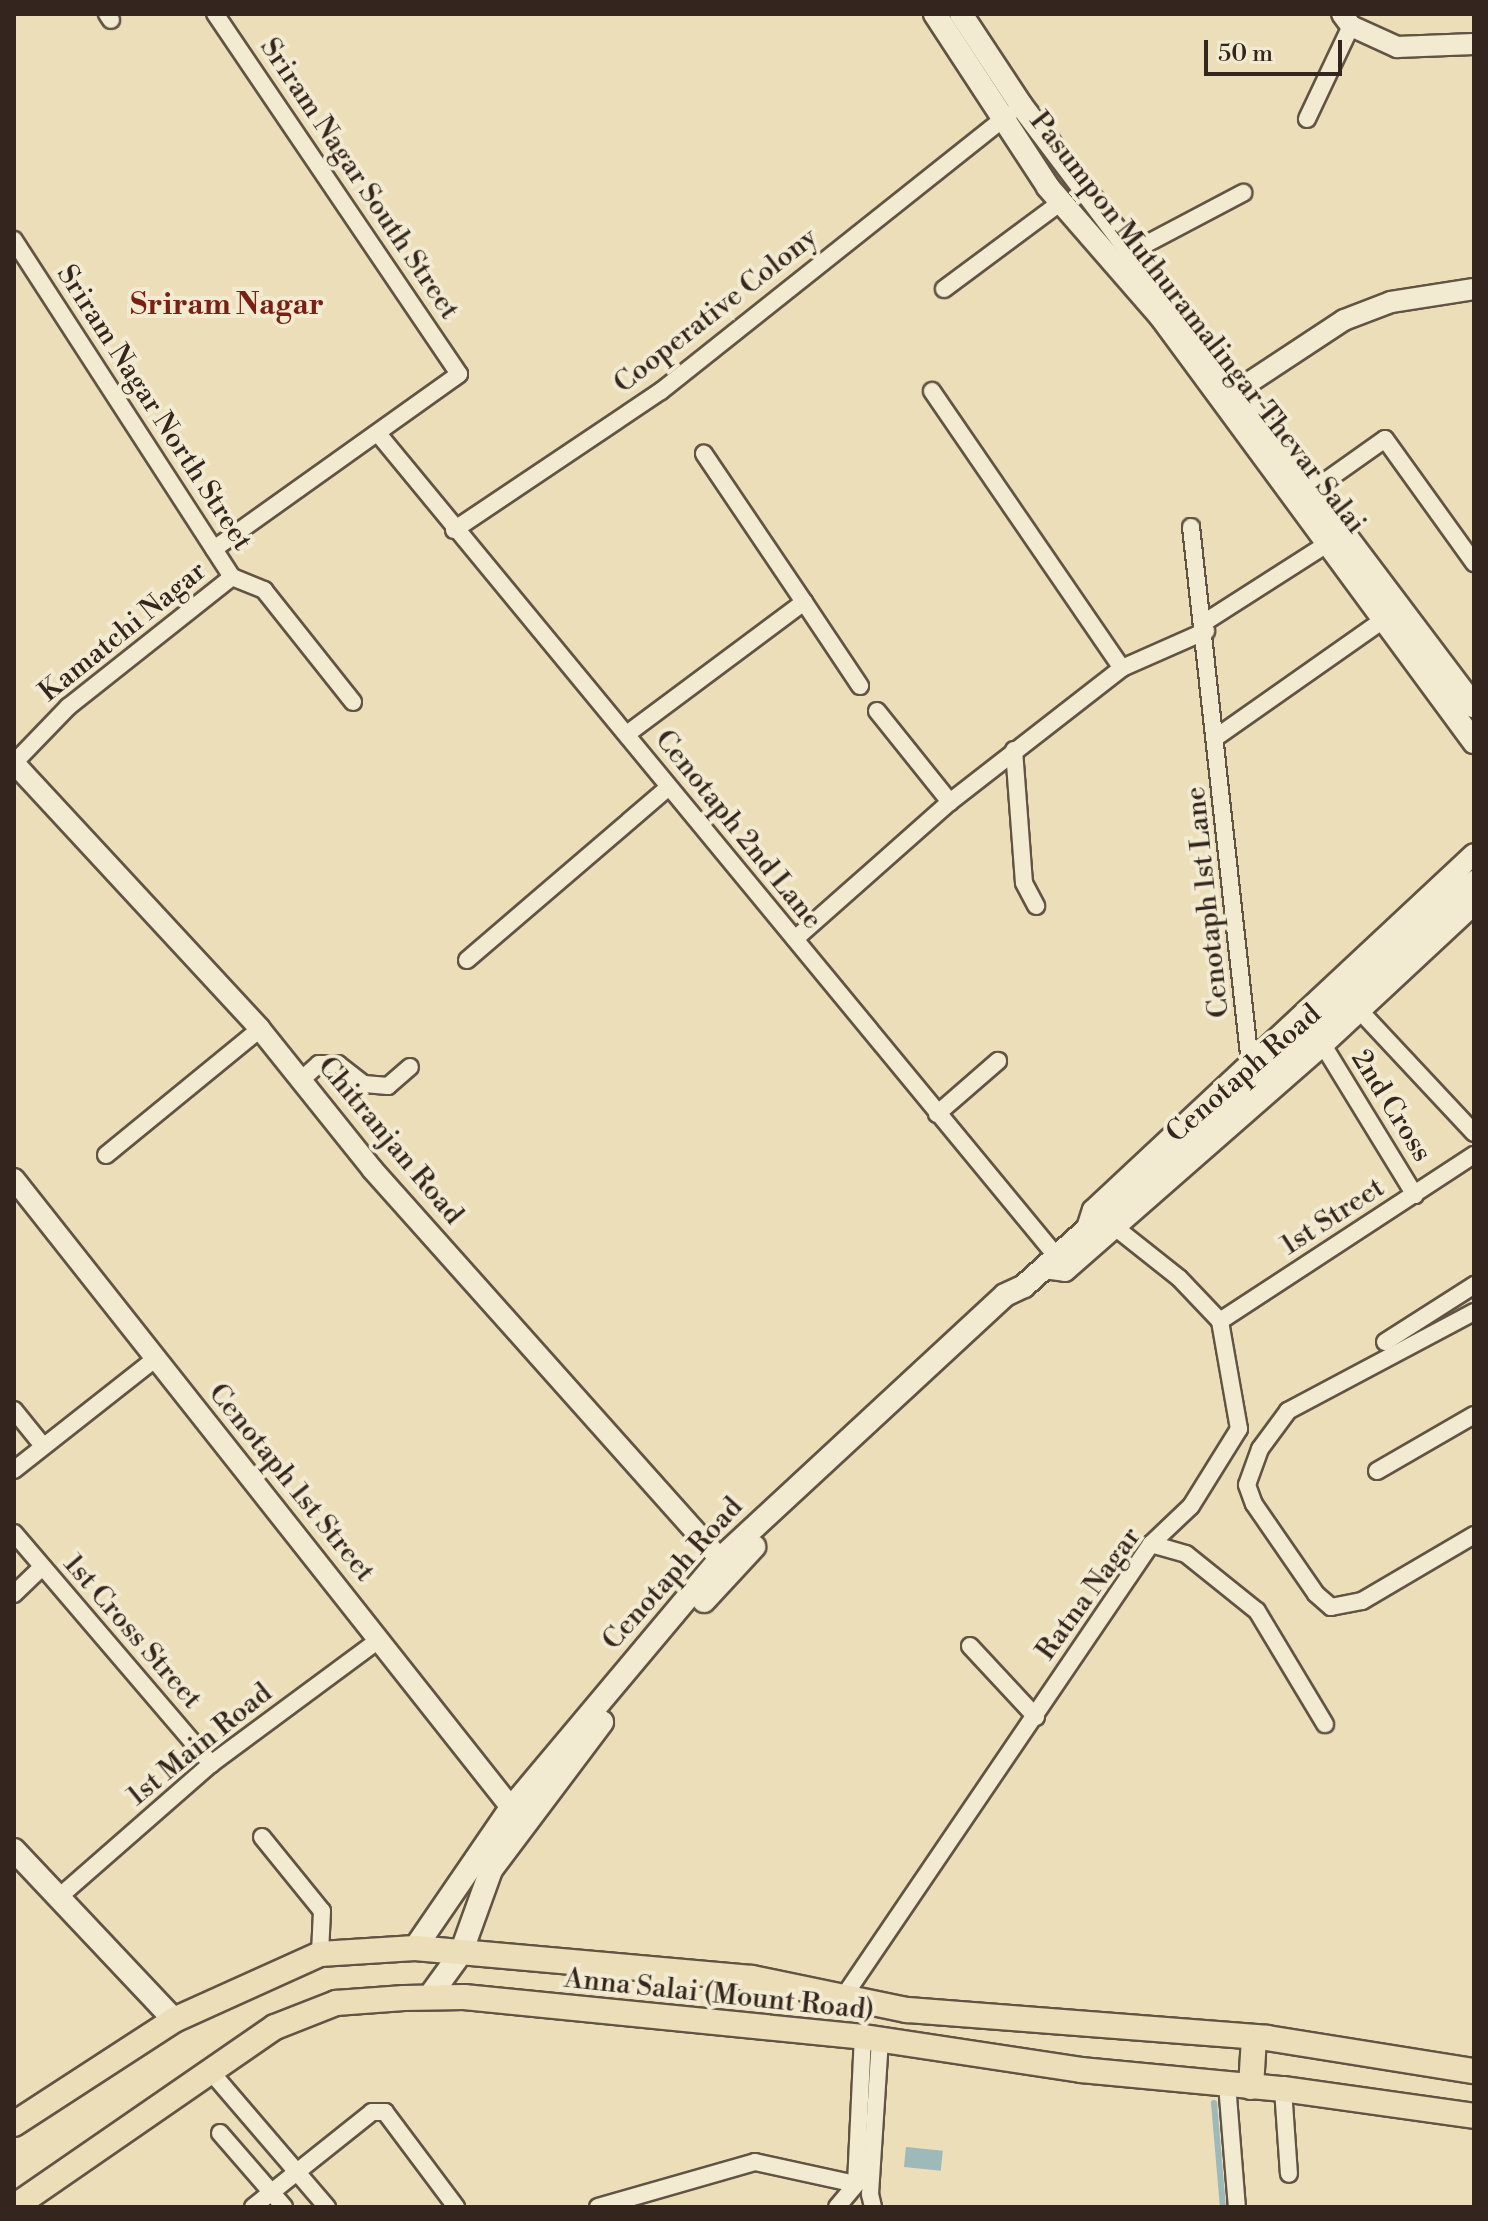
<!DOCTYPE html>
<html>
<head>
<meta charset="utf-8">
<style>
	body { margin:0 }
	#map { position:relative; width:1488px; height:2221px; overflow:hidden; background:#ebdeb8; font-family:"Libre Bodoni",serif }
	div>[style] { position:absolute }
	.water>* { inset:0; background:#9eb9ba; transform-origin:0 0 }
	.stream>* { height:6px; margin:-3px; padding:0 3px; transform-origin:3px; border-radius:3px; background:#9eb9ba }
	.roads { filter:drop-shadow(2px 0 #625444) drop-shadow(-2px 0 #625444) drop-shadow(0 2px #625444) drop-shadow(0 -2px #625444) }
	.minor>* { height:16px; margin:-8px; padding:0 8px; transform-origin:8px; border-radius:8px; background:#f2ead1 }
	.tertiary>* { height:20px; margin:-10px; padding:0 10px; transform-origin:10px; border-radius:10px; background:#f2ead1 }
	.secondary>* { height:22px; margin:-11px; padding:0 11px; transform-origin:11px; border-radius:11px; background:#f2ead1 }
	.primary>* { height:24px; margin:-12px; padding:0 12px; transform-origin:12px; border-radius:12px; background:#ebdeb8 }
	span { translate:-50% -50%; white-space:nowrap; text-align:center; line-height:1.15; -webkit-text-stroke:8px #f2ead1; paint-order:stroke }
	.street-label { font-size:28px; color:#34261e }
	.neighbourhood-label { font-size:30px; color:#7a1f14; font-weight:700 }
	.frame { position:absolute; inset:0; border:16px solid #34261e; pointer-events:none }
	.scale { position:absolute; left:1204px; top:40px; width:138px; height:36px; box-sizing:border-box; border:4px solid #34261e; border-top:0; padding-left:10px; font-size:24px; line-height:28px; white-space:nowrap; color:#34261e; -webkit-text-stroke:6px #f2ead1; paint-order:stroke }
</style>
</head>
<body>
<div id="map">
	<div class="water">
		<i style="left:906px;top:2147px;width:37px;height:20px;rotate:6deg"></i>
	</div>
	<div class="stream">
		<i style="left:1214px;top:2103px;width:104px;rotate:85.1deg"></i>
	</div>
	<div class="roads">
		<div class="minor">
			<i style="left:107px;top:14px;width:7px;rotate:56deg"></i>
			<i style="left:1307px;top:119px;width:103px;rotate:-64.7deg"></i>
			<i style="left:14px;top:240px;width:401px;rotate:57.1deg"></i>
			<i style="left:232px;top:577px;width:35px;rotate:22deg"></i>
			<i style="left:264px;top:590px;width:143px;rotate:51.5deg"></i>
			<i style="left:1131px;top:252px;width:127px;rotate:-27.8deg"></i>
			<i style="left:944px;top:289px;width:146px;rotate:-36.6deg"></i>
			<i style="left:932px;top:391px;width:336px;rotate:55.6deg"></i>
			<i style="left:380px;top:436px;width:1064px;rotate:50.49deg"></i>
			<i style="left:1313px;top:490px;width:88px;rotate:-35.3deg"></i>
			<i style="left:1385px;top:439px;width:153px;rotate:54.3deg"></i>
			<i style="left:1191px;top:527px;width:539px;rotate:83.72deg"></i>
			<i style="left:454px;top:530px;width:249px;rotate:-33.9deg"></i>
			<i style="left:661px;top:391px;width:445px;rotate:-38.5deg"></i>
			<i style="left:214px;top:549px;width:301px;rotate:-35.5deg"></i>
			<i style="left:459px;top:374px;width:435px;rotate:-124.1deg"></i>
			<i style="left:804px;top:602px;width:101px;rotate:56.3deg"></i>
			<i style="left:1205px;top:622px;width:148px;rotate:-32.6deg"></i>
			<i style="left:877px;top:711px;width:117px;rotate:51.3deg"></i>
			<i style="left:627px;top:734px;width:221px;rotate:-36.7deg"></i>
			<i style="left:804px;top:602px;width:179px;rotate:-124deg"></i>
			<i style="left:1218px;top:736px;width:202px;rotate:-35.1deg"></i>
			<i style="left:1014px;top:750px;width:133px;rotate:85.7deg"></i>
			<i style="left:1024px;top:883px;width:26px;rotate:62deg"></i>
			<i style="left:14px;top:763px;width:78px;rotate:-46deg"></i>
			<i style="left:68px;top:707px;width:209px;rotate:-38.4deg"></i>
			<i style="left:795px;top:939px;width:207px;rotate:-41.5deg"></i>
			<i style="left:950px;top:802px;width:218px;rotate:-37.9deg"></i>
			<i style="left:1122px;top:668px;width:92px;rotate:-23.8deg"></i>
			<i style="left:467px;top:960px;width:265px;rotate:-40.6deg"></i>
			<i style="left:1360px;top:1011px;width:167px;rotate:46.9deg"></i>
			<i style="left:1323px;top:1045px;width:176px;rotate:58.5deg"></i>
			<i style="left:301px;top:1080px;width:24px;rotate:-42deg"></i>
			<i style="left:319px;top:1064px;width:19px"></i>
			<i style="left:338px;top:1064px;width:33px;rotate:38deg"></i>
			<i style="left:364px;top:1084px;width:24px;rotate:5deg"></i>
			<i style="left:388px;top:1086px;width:29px;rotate:-41deg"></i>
			<i style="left:937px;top:1114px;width:81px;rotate:-41deg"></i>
			<i style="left:106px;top:1155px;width:199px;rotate:-39.3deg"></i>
			<i style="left:1474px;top:1312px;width:211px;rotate:152deg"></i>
			<i style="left:1288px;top:1411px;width:47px;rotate:126.4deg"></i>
			<i style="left:1260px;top:1449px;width:38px;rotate:110deg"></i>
			<i style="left:1247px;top:1485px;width:20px;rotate:70deg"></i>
			<i style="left:1254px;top:1504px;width:109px;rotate:55.4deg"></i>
			<i style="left:1316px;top:1594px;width:20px;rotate:41deg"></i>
			<i style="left:1331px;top:1607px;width:32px;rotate:-11deg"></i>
			<i style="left:1362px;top:1601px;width:130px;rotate:-30.5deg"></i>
			<i style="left:1220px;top:1321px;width:303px;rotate:-33.2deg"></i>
			<i style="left:1385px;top:1342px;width:106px;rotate:-32.6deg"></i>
			<i style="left:14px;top:1410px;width:46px;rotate:51.1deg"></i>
			<i style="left:14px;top:1470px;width:179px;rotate:-38.2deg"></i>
			<i style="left:1377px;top:1471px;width:112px;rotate:-30deg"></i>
			<i style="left:14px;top:1533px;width:304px;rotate:49.5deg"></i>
			<i style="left:1151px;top:1544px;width:36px;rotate:16deg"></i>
			<i style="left:1186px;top:1554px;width:91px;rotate:38.8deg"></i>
			<i style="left:1257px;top:1611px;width:132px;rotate:59deg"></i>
			<i style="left:14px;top:1594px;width:39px;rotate:-44deg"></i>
			<i style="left:970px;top:1646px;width:97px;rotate:47.1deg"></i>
			<i style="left:262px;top:1837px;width:95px;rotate:51deg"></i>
			<i style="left:322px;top:1911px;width:43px;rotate:92.7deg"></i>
			<i style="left:59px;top:1897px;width:202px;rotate:-41.2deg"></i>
			<i style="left:211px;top:1764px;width:210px;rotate:-36.5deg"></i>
			<i style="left:842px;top:1999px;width:550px;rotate:-55.82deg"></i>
			<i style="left:1151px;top:1544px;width:55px;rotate:-43.5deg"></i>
			<i style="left:1191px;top:1506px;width:91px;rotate:-58.1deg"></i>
			<i style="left:1239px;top:1429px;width:110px;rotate:-100deg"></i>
			<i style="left:1220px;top:1321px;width:59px;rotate:-133.6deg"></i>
			<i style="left:1179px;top:1278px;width:80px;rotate:-141.6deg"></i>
			<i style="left:212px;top:2073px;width:177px;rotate:49.4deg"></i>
			<i style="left:1227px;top:2084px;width:123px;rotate:85.4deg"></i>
			<i style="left:1283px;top:2089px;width:85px;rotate:86deg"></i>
			<i style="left:220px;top:2133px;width:98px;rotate:49.1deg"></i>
			<i style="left:253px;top:2207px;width:152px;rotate:-38.6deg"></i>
			<i style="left:372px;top:2112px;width:13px"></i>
			<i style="left:385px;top:2112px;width:119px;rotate:53.2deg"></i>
			<i style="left:598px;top:2207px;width:163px;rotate:-16deg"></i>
			<i style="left:755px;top:2162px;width:103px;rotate:12.3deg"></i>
			<i style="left:837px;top:2207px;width:30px;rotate:-50deg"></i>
			<i style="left:856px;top:2184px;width:147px;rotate:-87.3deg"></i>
			<i style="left:873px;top:2207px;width:13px;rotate:-103deg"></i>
			<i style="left:870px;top:2194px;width:153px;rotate:-86.3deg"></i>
		</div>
		<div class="tertiary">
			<i style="left:1342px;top:14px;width:15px;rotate:53deg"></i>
			<i style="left:1351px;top:26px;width:51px;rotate:24.5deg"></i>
			<i style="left:1397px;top:47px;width:77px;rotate:-2.2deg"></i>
			<i style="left:1253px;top:380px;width:109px;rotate:-33.4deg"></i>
			<i style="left:1344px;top:320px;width:50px;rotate:-21deg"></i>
			<i style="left:1391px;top:302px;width:84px;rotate:-8.9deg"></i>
			<i style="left:14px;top:763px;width:362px;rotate:47.2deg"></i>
			<i style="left:260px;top:1029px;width:179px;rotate:51.3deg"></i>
			<i style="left:372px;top:1169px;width:523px;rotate:48.26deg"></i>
			<i style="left:14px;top:1179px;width:817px;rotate:51.66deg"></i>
			<i style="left:1086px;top:1231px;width:22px;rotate:-72deg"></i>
			<i style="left:1093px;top:1210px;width:521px;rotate:-43.06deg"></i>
			<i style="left:1044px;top:1268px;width:21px;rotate:8deg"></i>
			<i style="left:1065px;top:1271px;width:343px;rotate:-41.2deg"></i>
			<i style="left:1323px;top:1045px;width:207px;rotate:-43deg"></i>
		</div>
		<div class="secondary">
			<i style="left:935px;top:14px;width:207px;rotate:56.8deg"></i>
			<i style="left:1048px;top:187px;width:172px;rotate:49deg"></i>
			<i style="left:1161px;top:317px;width:528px;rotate:53.63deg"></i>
			<i style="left:961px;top:14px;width:109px;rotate:56.6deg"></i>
			<i style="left:1021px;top:105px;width:753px;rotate:52.99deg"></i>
			<i style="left:704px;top:1601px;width:74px;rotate:-47.2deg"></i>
			<i style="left:14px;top:1850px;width:233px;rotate:46.7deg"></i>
			<i style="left:415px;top:1948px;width:170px;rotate:-55.6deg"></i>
			<i style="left:511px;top:1808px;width:325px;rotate:-50deg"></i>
			<i style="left:720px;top:1559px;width:388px;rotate:-42.8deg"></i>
			<i style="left:1005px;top:1295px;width:21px;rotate:-25deg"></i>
			<i style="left:1024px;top:1286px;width:605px;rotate:-41.92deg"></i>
			<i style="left:429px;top:1997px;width:54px;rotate:-54deg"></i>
			<i style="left:461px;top:1953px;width:88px;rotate:-70.1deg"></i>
			<i style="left:491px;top:1870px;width:185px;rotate:-53.1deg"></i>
		</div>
		<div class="primary">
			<i style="left:1251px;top:2087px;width:49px;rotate:-86.5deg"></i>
			<i style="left:14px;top:2124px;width:191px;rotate:-33deg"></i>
			<i style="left:174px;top:2020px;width:160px;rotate:-24.3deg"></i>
			<i style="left:320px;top:1954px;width:95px;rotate:-3.6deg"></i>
			<i style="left:415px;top:1948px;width:338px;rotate:5.1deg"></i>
			<i style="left:752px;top:1978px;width:158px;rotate:11.7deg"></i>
			<i style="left:907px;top:2010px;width:361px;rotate:4.4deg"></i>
			<i style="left:1267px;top:2038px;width:210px;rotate:9.1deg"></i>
			<i style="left:14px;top:2207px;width:317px;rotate:-34.6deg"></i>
			<i style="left:275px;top:2027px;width:66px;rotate:-21.5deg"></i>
			<i style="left:336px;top:2003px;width:68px;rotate:-4.2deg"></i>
			<i style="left:404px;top:1998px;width:60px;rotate:-1deg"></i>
			<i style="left:464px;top:1997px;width:401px;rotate:5.7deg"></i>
			<i style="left:863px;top:2037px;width:220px;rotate:8.6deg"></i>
			<i style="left:1081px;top:2070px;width:203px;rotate:5.4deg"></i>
			<i style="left:1283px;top:2089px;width:193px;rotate:8deg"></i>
		</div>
	</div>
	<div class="street-label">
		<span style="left:359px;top:179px;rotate:56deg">Sriram Nagar South Street</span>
		<span style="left:716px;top:311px;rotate:-38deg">Cooperative Colony</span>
		<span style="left:1197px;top:323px;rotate:52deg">Pasumpon Muthuramalingar Thevar Salai</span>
		<span style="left:154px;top:408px;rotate:57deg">Sriram Nagar North Street</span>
		<span style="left:123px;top:632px;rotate:-39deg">Kamatchi Nagar</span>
		<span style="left:738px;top:830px;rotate:51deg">Cenotaph 2nd Lane</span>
		<span style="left:1208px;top:902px;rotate:-96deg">Cenotaph 1st Lane</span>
		<span style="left:1244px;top:1074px;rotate:-41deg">Cenotaph Road</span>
		<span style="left:1391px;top:1106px;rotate:58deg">2nd Cross</span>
		<span style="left:390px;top:1141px;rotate:50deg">Chitranjan Road</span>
		<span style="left:1333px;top:1217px;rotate:-33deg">1st Street</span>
		<span style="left:291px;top:1483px;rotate:51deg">Cenotaph 1st Street</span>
		<span style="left:673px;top:1574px;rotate:-48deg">Cenotaph Road</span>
		<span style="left:1089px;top:1594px;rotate:-54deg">Ratna Nagar</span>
		<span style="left:132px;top:1632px;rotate:49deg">1st Cross Street</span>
		<span style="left:200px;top:1745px;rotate:-39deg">1st Main Road</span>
		<span style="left:719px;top:1995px;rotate:6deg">Anna Salai (Mount Road)</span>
	</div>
	<div class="neighbourhood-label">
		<span style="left:227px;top:305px">Sriram Nagar</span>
	</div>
	<div class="frame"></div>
	<div class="scale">50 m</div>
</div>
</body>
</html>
